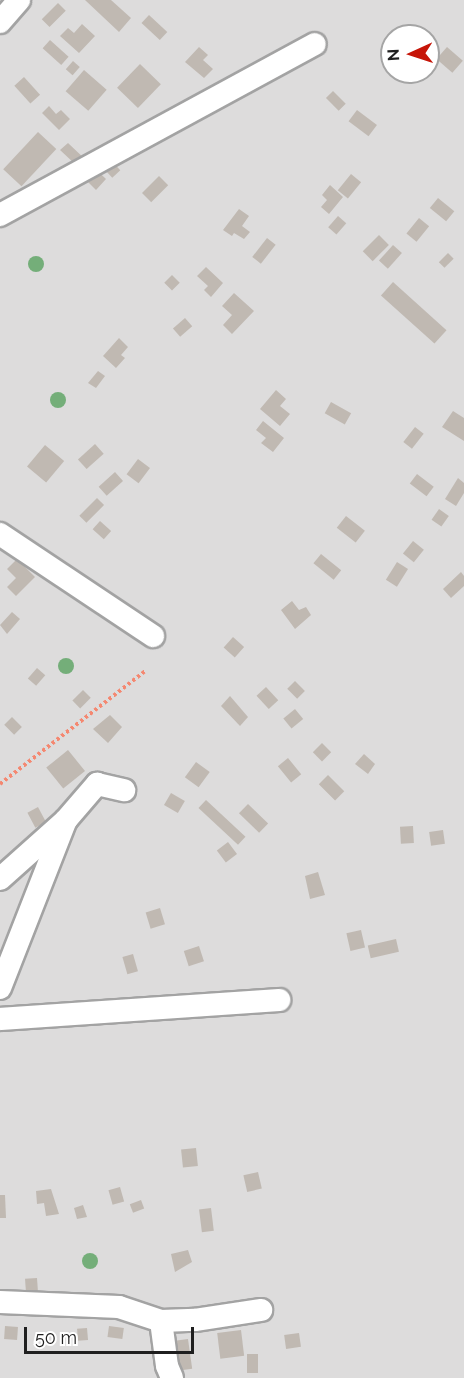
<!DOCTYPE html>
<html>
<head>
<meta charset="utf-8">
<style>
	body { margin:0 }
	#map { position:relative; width:464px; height:1378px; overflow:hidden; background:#efede5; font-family:Raleway,sans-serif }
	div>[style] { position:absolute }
	.residential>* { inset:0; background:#dddcdc }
	.building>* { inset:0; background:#c0b9b2; transform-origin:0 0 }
	.path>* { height:4px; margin-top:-2px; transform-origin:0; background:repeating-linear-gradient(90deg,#f48871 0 3px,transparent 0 6px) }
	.roads { filter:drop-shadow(2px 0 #a3a3a3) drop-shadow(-2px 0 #a3a3a3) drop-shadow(0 2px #a3a3a3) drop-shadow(0 -2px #a3a3a3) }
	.street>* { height:22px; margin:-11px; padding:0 11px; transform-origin:11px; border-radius:11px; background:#fff }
	.trees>* { width:16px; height:16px; margin:-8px; border-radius:50%; background:#74ae79 }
	span { translate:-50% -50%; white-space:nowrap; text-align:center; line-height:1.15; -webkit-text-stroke:4.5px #fff; paint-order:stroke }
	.north { position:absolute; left:380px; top:24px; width:60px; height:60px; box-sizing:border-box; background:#fff; border:2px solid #a5a5a5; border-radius:50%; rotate:267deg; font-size:16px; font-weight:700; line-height:24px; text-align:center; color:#1f1f1f }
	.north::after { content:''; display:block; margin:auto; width:21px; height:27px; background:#c61508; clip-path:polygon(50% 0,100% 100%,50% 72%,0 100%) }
	.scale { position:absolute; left:24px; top:1327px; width:170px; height:27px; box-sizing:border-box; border:3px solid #1f1f1f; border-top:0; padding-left:8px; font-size:18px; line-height:21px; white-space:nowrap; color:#1f1f1f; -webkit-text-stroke:4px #fff; paint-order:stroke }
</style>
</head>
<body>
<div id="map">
	<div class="residential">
		<i style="clip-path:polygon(evenodd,0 0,464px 0,464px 1378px,0 1378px,0 0,392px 36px,428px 36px,428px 72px,392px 72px,392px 36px)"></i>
	</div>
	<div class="building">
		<i style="clip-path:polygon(85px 0,111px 0,131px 18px,119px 32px)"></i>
		<i style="left:58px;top:3px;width:11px;height:23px;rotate:45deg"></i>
		<i style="left:149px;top:15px;width:25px;height:11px;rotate:43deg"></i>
		<i style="clip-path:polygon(82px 24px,95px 36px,79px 53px,60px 36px,68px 28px,74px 33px)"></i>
		<i style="left:50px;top:40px;width:25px;height:11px;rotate:42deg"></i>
		<i style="clip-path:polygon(199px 47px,208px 55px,203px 60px,213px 69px,204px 78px,185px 62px)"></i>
		<i style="left:447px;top:47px;width:21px;height:16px;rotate:41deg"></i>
		<i style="left:73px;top:61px;width:9px;height:11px;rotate:41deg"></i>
		<i style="left:140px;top:64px;width:29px;height:33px;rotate:44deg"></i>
		<i style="left:84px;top:70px;width:30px;height:28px;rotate:41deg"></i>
		<i style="left:24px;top:77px;width:24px;height:13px;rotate:48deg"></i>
		<i style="left:333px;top:91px;width:18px;height:10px;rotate:45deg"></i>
		<i style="clip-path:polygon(49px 106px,56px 114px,61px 110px,70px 119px,59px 130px,42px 113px)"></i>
		<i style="left:357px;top:110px;width:25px;height:14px;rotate:37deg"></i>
		<i style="left:38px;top:132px;width:25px;height:51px;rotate:43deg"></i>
		<i style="clip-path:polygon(68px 143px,106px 179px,96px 190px,88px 182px,91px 179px,60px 150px)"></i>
		<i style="left:106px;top:155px;width:21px;height:11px;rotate:47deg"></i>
		<i style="left:351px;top:174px;width:13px;height:21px;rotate:39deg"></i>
		<i style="left:159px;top:176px;width:13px;height:24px;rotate:45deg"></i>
		<i style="clip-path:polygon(330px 185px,343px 197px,329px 214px,321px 207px,327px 200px,322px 195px)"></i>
		<i style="left:438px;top:198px;width:21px;height:13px;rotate:39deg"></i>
		<i style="clip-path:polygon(239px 209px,249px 216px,242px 226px,250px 232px,244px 239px,234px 233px,232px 236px,223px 230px)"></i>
		<i style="left:338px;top:216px;width:11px;height:15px;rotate:41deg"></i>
		<i style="left:419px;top:218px;width:13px;height:20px;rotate:39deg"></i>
		<i style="left:379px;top:235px;width:14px;height:23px;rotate:45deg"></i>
		<i style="left:267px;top:238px;width:11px;height:24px;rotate:38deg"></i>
		<i style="left:393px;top:245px;width:12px;height:21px;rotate:42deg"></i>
		<i style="left:448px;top:253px;width:8px;height:13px;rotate:45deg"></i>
		<i style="clip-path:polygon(206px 267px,223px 283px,211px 297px,204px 290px,208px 286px,197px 276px)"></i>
		<i style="left:172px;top:275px;width:11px;height:11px;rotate:45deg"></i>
		<i style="left:393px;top:282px;width:72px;height:18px;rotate:42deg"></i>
		<i style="clip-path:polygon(234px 293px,254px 311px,232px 334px,223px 325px,232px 315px,222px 306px)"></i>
		<i style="left:185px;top:318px;width:11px;height:16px;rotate:49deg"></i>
		<i style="clip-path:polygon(119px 338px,128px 347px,121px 355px,125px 358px,116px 368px,103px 356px)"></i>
		<i style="clip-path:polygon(98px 371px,105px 376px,96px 388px,88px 383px)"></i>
		<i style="clip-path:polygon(276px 390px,286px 399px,280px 406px,290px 414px,280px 426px,260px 409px)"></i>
		<i style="left:331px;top:402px;width:23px;height:13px;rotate:29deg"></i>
		<i style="clip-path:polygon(453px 411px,464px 418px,464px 441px,442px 427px)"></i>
		<i style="clip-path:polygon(263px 421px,284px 438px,273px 452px,261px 443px,266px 438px,256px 430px)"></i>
		<i style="left:415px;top:427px;width:11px;height:19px;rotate:38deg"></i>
		<i style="left:95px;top:444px;width:13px;height:23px;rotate:48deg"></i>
		<i style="left:45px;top:445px;width:25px;height:28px;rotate:40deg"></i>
		<i style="left:138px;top:459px;width:15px;height:19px;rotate:37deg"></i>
		<i style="left:115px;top:472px;width:12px;height:22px;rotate:48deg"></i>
		<i style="left:417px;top:474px;width:21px;height:12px;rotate:37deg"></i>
		<i style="clip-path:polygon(458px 478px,464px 483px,464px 493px,456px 506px,445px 499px)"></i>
		<i style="left:97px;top:498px;width:10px;height:25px;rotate:45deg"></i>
		<i style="left:439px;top:509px;width:12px;height:13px;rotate:35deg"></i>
		<i style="left:346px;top:516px;width:24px;height:15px;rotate:38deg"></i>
		<i style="left:100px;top:521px;width:15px;height:11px;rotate:42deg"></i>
		<i style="left:413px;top:541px;width:14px;height:16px;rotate:39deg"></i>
		<i style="left:321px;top:554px;width:26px;height:12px;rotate:39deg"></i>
		<i style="clip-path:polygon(17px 559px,35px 577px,16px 596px,7px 587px,16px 578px,7px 569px)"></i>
		<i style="left:397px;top:562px;width:13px;height:21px;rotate:32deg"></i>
		<i style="clip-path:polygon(461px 572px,464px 576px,464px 586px,451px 598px,443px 589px)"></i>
		<i style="clip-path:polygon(292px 601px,299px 610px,306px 607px,311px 615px,295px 629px,281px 610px)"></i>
		<i style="clip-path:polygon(12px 612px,20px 619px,7px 634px,0 625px)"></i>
		<i style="left:233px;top:637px;width:15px;height:14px;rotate:42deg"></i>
		<i style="left:37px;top:668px;width:11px;height:14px;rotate:41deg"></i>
		<i style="left:295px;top:681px;width:14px;height:11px;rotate:45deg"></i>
		<i style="left:266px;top:687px;width:18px;height:13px;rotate:47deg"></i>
		<i style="left:83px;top:690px;width:11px;height:15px;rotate:45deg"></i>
		<i style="clip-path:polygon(230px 696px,248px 717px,240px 726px,221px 706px)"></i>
		<i style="left:295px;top:709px;width:13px;height:15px;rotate:51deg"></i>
		<i style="clip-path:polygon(110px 715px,122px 727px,108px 743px,93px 729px)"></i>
		<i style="left:12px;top:717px;width:14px;height:11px;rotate:45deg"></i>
		<i style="left:322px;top:743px;width:13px;height:13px;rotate:45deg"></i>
		<i style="left:68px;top:750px;width:27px;height:28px;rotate:51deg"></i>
		<i style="clip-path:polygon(364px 754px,375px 764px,368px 774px,355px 764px)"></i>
		<i style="left:288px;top:758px;width:21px;height:13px;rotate:51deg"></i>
		<i style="left:196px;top:762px;width:17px;height:19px;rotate:36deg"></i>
		<i style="left:328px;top:775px;width:23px;height:13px;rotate:45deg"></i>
		<i style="left:171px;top:793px;width:16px;height:14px;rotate:30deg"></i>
		<i style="left:206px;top:800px;width:54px;height:11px;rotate:43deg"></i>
		<i style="left:248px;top:804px;width:28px;height:13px;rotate:44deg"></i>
		<i style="left:38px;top:807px;width:17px;height:12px;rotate:62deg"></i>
		<i style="left:413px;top:826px;width:17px;height:13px;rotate:87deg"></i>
		<i style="left:443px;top:830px;width:14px;height:14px;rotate:82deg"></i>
		<i style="left:228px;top:842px;width:15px;height:14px;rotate:53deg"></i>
		<i style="clip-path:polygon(318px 872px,325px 895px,310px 899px,305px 876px)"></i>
		<i style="left:160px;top:908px;width:17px;height:15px;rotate:73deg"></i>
		<i style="left:361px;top:930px;width:18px;height:15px;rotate:77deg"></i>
		<i style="left:396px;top:939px;width:13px;height:29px;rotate:77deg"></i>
		<i style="left:199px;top:946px;width:16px;height:16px;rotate:72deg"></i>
		<i style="left:133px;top:954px;width:18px;height:11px;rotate:74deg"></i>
		<i style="left:196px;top:1148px;width:18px;height:15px;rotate:84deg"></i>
		<i style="left:258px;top:1172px;width:17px;height:15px;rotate:77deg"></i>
		<i style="left:120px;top:1187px;width:15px;height:12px;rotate:74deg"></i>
		<i style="clip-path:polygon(51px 1189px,59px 1214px,46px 1216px,44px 1203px,37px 1204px,36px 1191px)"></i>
		<i style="clip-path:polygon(0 1195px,5px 1195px,6px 1218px,0 1218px)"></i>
		<i style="left:141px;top:1200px;width:9px;height:12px;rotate:69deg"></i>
		<i style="clip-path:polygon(83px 1205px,87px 1217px,77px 1219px,74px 1208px)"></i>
		<i style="left:211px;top:1208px;width:23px;height:12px;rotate:83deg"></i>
		<i style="clip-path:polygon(188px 1250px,192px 1262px,175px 1272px,171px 1254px)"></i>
		<i style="left:37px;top:1278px;width:14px;height:12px;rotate:86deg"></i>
		<i style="left:5px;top:1326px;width:13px;height:13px;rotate:4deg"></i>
		<i style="left:109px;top:1326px;width:15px;height:11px;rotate:8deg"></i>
		<i style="left:87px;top:1328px;width:12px;height:10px;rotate:85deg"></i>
		<i style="left:241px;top:1330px;width:26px;height:24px;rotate:83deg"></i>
		<i style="left:299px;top:1333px;width:14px;height:15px;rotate:82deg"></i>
		<i style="left:188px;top:1339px;width:30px;height:17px;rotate:82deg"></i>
		<i style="left:247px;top:1354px;width:11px;height:19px"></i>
	</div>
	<div class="path">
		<i style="left:0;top:784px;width:184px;rotate:-37.9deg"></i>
	</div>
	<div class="roads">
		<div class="street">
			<i style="left:0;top:22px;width:29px;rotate:-49deg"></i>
			<i style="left:0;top:215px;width:358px;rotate:-28.5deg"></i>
			<i style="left:0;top:534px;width:184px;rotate:33.7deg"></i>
			<i style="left:0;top:879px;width:89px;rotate:-41.8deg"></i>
			<i style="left:66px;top:820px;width:48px;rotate:-49.3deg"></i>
			<i style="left:97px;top:784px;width:28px;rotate:13deg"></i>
			<i style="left:0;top:988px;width:180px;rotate:-68.6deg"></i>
			<i style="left:0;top:1019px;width:280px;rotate:-3.9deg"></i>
			<i style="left:0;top:1302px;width:119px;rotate:2.4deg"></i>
			<i style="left:119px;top:1307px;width:44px;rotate:18.4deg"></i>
			<i style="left:161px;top:1321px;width:34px;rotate:-2deg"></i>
			<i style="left:195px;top:1320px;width:67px;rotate:-8.6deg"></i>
			<i style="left:161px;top:1321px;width:45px;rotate:82.4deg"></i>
			<i style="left:167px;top:1366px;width:13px;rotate:67deg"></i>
		</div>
	</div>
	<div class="trees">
		<i style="left:36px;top:264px"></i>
		<i style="left:58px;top:400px"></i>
		<i style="left:66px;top:666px"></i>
		<i style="left:90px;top:1261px"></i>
	</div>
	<div class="north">N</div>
	<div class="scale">50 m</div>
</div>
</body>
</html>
